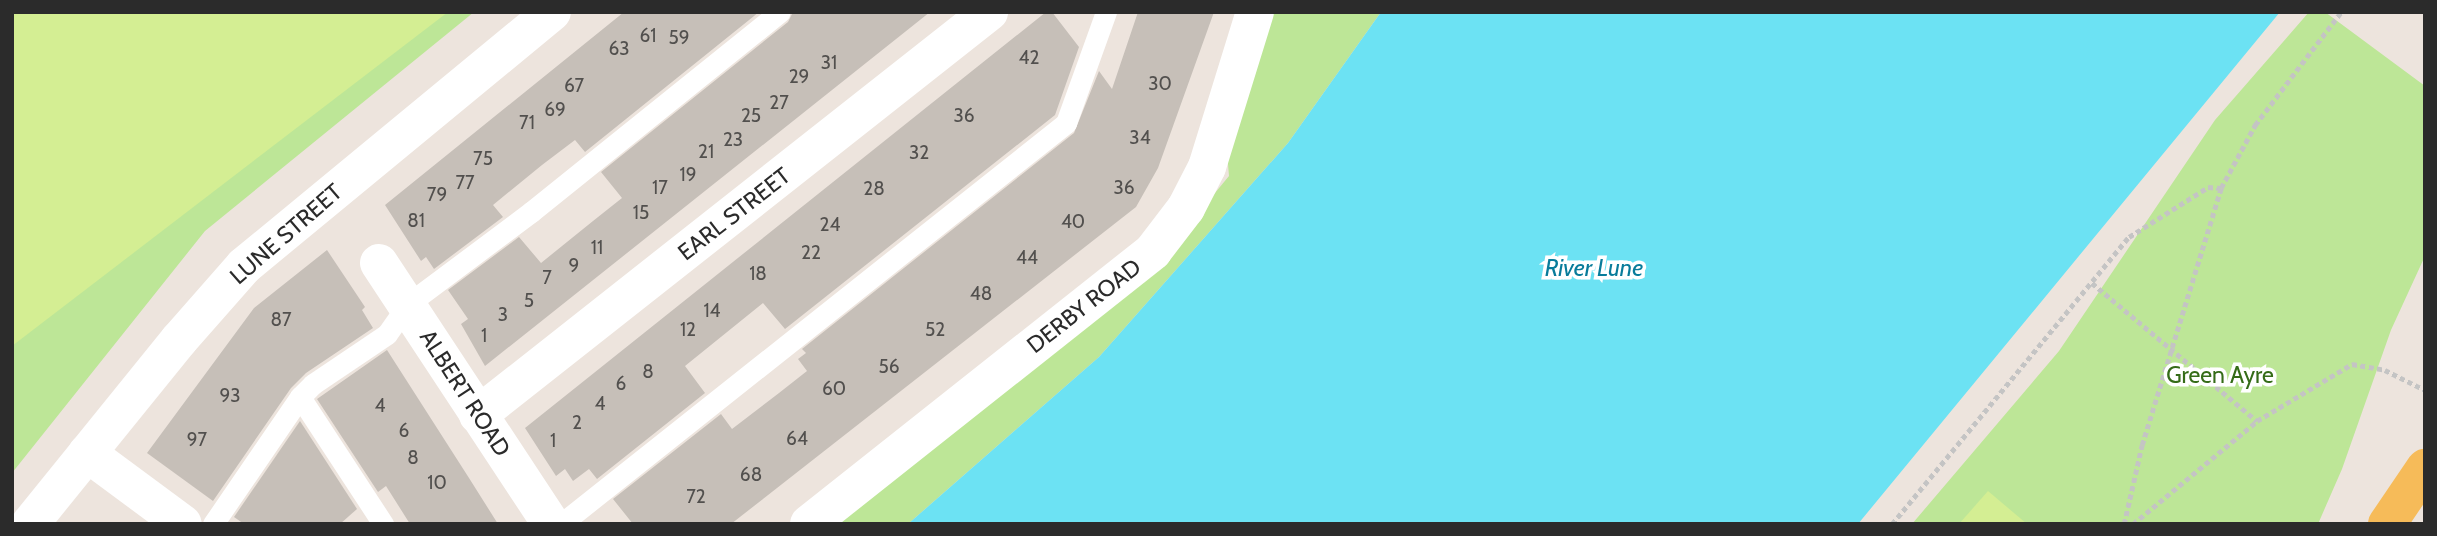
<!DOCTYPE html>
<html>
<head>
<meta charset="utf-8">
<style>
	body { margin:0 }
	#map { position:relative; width:2437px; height:536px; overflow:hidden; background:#ede4dd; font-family:Cabin,sans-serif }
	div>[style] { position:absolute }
	.green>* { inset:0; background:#bde697 }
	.pitch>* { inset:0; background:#d4ee93 }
	.water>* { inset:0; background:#6ce2f3 }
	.building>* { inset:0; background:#c6bfb8 }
	.path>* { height:4.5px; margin-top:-2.25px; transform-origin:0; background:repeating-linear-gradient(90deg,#c4c4c4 0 5px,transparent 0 8.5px) }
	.service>* { height:21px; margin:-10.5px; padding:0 10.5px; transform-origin:10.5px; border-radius:10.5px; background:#fff }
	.minor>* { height:38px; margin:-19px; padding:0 19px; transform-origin:19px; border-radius:19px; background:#fff }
	.tertiary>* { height:38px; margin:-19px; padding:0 19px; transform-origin:19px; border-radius:19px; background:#fff }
	.primary>* { height:38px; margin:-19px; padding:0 19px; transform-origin:19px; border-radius:19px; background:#f6bb59 }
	span { translate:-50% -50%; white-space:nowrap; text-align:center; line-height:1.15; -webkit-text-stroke:7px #fff; paint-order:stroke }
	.number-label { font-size:19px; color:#52504e }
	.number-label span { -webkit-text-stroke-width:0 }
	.street-label { font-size:23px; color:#2b2b2b }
	.park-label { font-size:23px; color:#356c18 }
	.water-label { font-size:24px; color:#087c9b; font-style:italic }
	.frame { position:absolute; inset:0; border:14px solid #2b2b2b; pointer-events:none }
</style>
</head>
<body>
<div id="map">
	<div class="green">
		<i style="clip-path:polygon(12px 12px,474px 12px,205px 231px,12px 473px)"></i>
		<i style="clip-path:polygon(1270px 12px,1381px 12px,1288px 143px,1099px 357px,908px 524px,838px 524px,1172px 245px,1229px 176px,1227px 152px)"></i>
		<i style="clip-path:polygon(2309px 12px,2325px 12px,2425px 86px,2425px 256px,2391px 330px,2342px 469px,2318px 524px,1912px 524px,2059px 351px,2215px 120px)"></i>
	</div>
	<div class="pitch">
		<i style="clip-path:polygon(12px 12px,448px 12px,12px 346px)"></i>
		<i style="clip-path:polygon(1988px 491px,2027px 524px,1959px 524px)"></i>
	</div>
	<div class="water">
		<i style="clip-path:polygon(1381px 12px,2280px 12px,1858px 524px,908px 524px,1099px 357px,1288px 143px)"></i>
	</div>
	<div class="building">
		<i style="clip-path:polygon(624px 12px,759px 12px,585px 152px,575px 140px,542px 165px,493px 205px,503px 217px,434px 269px,426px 257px,421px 261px,385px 205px)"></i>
		<i style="clip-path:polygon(793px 12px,930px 12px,485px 366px,461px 324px,468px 319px,448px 290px,519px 237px,541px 263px,593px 221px,622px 198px,601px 172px,788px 22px)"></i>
		<i style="clip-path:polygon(1046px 12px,1052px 12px,1079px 47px,1055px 115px,785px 329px,763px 303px,685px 366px,705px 393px,597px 479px,589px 469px,573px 481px,565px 469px,556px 476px,525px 428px)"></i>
		<i style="clip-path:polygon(1138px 12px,1214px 12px,1158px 168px,1136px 207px,731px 524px,633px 524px,613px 499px,721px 414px,732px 429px,779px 393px,807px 371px,798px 359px,806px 353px,802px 349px,1074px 133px,1099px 71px,1112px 89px)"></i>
		<i style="clip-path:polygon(327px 250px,365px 307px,362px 310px,373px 328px,306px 373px,291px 388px,213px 501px,147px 453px,254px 308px)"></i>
		<i style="clip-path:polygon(387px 350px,469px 478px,498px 524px,410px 524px,386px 486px,378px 492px,317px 399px)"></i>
		<i style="clip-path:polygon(300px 421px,357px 509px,340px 524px,244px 524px,234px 517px)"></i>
	</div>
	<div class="path">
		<i style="left:2092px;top:283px;width:215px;rotate:39.9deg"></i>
		<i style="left:1892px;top:524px;width:372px;rotate:-50.5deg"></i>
		<i style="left:2129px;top:237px;width:93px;rotate:-32.3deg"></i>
		<i style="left:2208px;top:187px;width:13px;rotate:4deg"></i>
		<i style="left:2124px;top:524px;width:81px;rotate:-77.2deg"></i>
		<i style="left:2142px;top:445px;width:269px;rotate:-72.9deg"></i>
		<i style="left:2221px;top:188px;width:72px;rotate:-61.6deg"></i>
		<i style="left:2255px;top:125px;width:142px;rotate:-52.7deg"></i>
		<i style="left:2133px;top:524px;width:161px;rotate:-39.7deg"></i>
		<i style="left:2257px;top:421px;width:111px;rotate:-31deg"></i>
		<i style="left:2352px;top:364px;width:34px;rotate:10deg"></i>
		<i style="left:2385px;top:370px;width:45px;rotate:26.6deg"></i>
	</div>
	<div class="service">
		<i style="left:300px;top:397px;width:152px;rotate:56.8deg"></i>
		<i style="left:213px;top:524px;width:154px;rotate:-55.6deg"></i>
		<i style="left:300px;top:397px;width:18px;rotate:-45deg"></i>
		<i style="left:313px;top:384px;width:89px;rotate:-34deg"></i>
		<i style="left:387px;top:334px;width:37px;rotate:-55deg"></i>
		<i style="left:408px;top:304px;width:154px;rotate:-36.8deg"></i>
		<i style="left:531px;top:212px;width:319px;rotate:-38.8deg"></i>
		<i style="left:561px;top:524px;width:645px;rotate:-38.45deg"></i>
		<i style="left:1066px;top:123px;width:118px;rotate:-70.2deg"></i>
	</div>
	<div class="minor">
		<i style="left:379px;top:263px;width:313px;rotate:56.6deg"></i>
		<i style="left:478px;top:415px;width:651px;rotate:-38.26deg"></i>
		<i style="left:87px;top:453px;width:119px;rotate:36.5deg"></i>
		<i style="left:809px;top:524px;width:439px;rotate:-38.4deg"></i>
		<i style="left:1153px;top:251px;width:54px;rotate:-52.5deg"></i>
		<i style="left:1186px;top:208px;width:46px;rotate:-62.9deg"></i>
		<i style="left:1207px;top:167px;width:162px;rotate:-72.8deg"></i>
	</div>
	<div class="tertiary">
		<i style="left:30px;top:524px;width:237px;rotate:-51deg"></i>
		<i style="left:179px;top:340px;width:98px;rotate:-48.7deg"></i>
		<i style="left:244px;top:266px;width:399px;rotate:-39.5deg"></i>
	</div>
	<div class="primary">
		<i style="left:2387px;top:524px;width:68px;rotate:-55.8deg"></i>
	</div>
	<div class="number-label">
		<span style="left:648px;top:36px">61</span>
		<span style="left:679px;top:38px">59</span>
		<span style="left:619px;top:49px">63</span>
		<span style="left:1029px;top:58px">42</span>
		<span style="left:829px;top:63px">31</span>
		<span style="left:799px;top:77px">29</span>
		<span style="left:1160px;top:84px">30</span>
		<span style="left:574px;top:86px">67</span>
		<span style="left:779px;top:103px">27</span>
		<span style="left:555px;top:110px">69</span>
		<span style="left:751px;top:116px">25</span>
		<span style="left:964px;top:116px">36</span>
		<span style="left:527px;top:123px">71</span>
		<span style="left:1140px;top:138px">34</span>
		<span style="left:733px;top:140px">23</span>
		<span style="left:706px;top:152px">21</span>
		<span style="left:919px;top:153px">32</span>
		<span style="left:483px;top:159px">75</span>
		<span style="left:688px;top:175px">19</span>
		<span style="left:465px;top:183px">77</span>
		<span style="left:660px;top:188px">17</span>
		<span style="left:1124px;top:188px">36</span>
		<span style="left:874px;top:189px">28</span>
		<span style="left:437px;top:195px">79</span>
		<span style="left:641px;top:213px">15</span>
		<span style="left:416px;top:221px">81</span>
		<span style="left:1073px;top:222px">40</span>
		<span style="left:830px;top:225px">24</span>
		<span style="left:597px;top:248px">11</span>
		<span style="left:811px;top:253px">22</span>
		<span style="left:1027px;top:258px">44</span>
		<span style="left:574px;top:266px">9</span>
		<span style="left:758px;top:274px">18</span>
		<span style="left:547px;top:278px">7</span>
		<span style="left:981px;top:294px">48</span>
		<span style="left:529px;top:301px">5</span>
		<span style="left:712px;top:311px">14</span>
		<span style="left:503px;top:315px">3</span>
		<span style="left:281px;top:320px">87</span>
		<span style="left:688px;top:330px">12</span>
		<span style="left:935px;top:330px">52</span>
		<span style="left:484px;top:336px">1</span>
		<span style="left:889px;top:367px">56</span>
		<span style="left:648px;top:372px">8</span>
		<span style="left:621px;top:384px">6</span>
		<span style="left:834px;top:389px">60</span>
		<span style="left:230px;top:396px">93</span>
		<span style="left:600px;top:404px">4</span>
		<span style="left:380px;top:406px">4</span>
		<span style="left:577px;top:423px">2</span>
		<span style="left:404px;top:431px">6</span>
		<span style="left:797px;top:439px">64</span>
		<span style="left:197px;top:440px">97</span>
		<span style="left:553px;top:441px">1</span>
		<span style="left:413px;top:458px">8</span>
		<span style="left:751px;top:475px">68</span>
		<span style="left:437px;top:483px">10</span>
		<span style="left:696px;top:497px">72</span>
	</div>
	<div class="street-label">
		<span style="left:734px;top:214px;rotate:-38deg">EARL STREET</span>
		<span style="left:286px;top:234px;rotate:-41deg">LUNE STREET</span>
		<span style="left:1084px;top:306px;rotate:-38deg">DERBY ROAD</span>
		<span style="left:465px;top:393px;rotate:57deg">ALBERT ROAD</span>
	</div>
	<div class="park-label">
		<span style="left:2220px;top:375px">Green Ayre</span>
	</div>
	<div class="water-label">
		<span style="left:1594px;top:268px">River Lune</span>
	</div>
	<div class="frame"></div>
</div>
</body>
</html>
